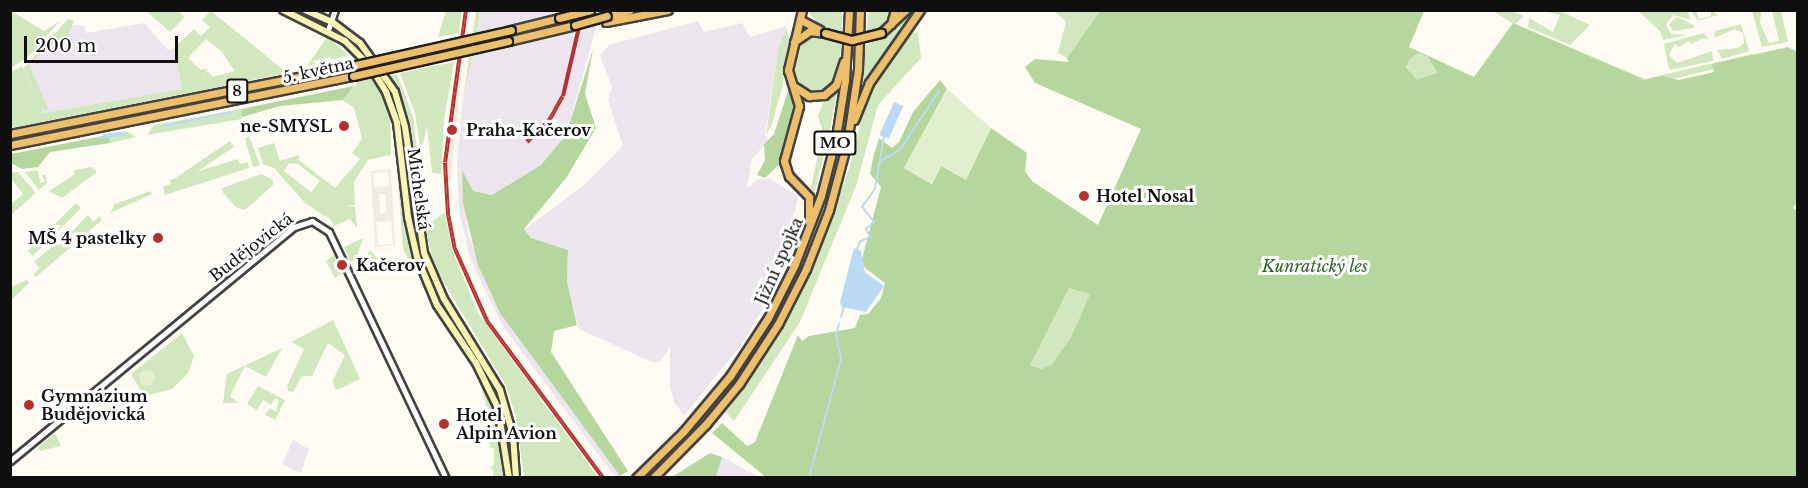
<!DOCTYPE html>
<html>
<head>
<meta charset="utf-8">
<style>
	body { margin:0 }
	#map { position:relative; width:1808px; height:488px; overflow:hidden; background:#fefcf2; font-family:"Libre Baskerville",serif }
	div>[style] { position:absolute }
	.industrial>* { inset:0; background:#ede5ed }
	.green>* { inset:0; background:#d1e7bd; transform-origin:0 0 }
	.forest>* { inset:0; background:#b5d79d }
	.pitch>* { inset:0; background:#e2efcf }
	.round { border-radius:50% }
	.plaza>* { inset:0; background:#efece1 }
	.water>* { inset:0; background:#badbf3; transform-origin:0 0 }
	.stream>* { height:1.5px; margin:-0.75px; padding:0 0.75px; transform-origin:0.75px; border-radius:0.75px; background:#badbf3 }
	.roads { filter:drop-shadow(2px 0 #424242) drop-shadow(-2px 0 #424242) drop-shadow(0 2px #424242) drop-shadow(0 -2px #424242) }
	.tertiary>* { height:5px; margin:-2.5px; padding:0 2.5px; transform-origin:2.5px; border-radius:2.5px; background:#fff }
	.secondary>* { height:6px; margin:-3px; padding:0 3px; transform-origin:3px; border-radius:3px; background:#faf5b2 }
	.trunk>* { height:7px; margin:-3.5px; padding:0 3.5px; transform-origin:3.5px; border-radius:3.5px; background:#eebf6a }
	.rail>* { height:4px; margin-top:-2px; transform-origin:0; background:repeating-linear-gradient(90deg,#fff 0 4.5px,#b82f2f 0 9px); box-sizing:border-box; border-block:2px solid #b82f2f }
	.bridges { filter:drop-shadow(2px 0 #202020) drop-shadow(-2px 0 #202020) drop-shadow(0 2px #202020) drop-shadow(0 -2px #202020) }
	.trunk-bridge>* { height:7px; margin:-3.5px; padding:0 3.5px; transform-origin:3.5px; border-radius:3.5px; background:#eebf6a }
	.dots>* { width:16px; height:16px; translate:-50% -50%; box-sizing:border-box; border:3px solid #fff; border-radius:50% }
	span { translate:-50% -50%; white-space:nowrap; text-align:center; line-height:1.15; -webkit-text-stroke:6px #fff; paint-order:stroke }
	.shield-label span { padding:2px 4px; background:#fff; border:2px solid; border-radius:4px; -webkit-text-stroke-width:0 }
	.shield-label { font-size:15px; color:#0f0f0f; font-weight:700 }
	.street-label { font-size:16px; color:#0f0f0f }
	.poi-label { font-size:16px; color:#0f0f0f; font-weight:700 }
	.right { translate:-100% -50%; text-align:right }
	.left { translate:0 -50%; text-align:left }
	.park-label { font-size:16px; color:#2d6423; font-style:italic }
	.frame { position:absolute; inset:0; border:12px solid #0f0f0f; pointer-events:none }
	.scale { position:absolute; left:24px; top:36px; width:154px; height:27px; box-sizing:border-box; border:3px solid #0f0f0f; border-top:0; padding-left:8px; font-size:18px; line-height:21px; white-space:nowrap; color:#0f0f0f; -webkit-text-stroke:4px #fff; paint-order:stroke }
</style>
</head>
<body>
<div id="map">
	<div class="industrial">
		<i style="clip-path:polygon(481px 11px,601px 11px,566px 135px,541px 165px,493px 195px,473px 191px,462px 171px,462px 179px,468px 233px,491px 295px,621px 477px,615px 477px,502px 325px,470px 258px,459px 212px,457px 164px,462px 107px)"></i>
		<i style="clip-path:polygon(68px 19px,73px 25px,84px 25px,86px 33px,144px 23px,168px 50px,174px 48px,182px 89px,43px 113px,23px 69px)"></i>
		<i style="clip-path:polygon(698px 21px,704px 32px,742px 23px,750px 37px,786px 26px,778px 50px,765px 135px,769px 140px,752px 159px,747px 188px,758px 179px,770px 179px,799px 196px,772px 293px,741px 345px,684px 416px,674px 402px,670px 386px,670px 347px,660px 362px,652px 362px,579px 329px,567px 281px,568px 250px,531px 238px,524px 230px,585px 184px,623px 146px,608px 100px,612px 87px,600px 56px,609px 45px)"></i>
		<i style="clip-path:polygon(293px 440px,309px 449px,301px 473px,282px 464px)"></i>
		<i style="clip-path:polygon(722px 457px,759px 477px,759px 478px,716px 478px)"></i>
	</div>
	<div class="green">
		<i style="clip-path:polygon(446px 10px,462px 11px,459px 33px,438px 37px)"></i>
		<i style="clip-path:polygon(11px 11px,44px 31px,60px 21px,29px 56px,11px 68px)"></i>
		<i style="clip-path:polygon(146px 11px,178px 11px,185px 17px,170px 32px)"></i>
		<i style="clip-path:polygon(evenodd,211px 11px,287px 73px,11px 128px,11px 72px,22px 66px,43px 113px,182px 89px,174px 48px,194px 29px,201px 36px,210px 27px,202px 20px,211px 11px,206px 39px,221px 51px,235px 71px,213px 77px,207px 71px,201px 77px,208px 69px,201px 70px,188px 58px,206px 39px)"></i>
		<i style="clip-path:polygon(476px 11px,481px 11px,462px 107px)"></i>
		<i style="clip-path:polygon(807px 11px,842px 11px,842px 34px,822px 27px)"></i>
		<i style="clip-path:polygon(868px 11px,892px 11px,884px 27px,867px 34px)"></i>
		<i style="clip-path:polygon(909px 11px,915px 11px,900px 35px,863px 81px,865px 45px,887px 35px)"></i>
		<i style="clip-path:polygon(1054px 11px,1100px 11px,1067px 58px,1058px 53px,1066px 22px)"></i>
		<i style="clip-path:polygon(1493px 11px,1511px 11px,1524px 16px,1515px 24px,1645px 79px,1752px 54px,1753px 58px,1775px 54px,1649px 85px,1512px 23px)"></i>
		<i style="clip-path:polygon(1543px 11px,1560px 11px,1590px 25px,1570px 45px,1528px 27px,1529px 18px,1553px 32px,1560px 15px)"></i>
		<i style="clip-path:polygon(1638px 11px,1688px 11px,1690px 20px,1673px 15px,1666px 25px,1671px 34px,1687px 35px,1663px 40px,1660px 31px)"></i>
		<i style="clip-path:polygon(1691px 11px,1697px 12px,1699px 19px,1711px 16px,1711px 11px,1718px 15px,1698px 21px)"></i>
		<i style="clip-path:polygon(1752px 11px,1761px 12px,1760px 23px,1769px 43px,1779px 41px,1772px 11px,1781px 11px,1788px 42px,1762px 47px)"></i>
		<i style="clip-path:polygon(1677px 17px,1694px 25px,1694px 28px,1673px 31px,1669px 24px)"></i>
		<i style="clip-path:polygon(68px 19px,74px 21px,68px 35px,30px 61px)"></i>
		<i style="clip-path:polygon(1741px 24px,1749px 51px,1722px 59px,1717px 50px,1738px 48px,1744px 43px,1743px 33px,1735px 29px,1714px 38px,1715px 31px)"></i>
		<i style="clip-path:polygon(786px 27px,790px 43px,782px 88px,772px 124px,766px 136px,778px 50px)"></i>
		<i style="clip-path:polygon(918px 32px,921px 58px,878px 105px,856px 186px,800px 322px,734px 421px,726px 412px,783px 325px,813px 266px,850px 166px,866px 100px,874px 82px,911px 33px)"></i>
		<i style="clip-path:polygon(1704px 33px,1709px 39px,1703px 38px,1691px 44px,1689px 41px,1678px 47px,1675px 44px,1669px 55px,1677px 63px,1712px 51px,1713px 61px,1669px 70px,1664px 44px)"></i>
		<i style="clip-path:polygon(813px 34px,842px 44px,835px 80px,820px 93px,807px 93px,799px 87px,792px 73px,798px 44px)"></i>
		<i style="clip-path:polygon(327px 37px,349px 55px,307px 66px)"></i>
		<i style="clip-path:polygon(852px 46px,852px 82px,843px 142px,840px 141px)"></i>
		<i style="clip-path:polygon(1419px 53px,1428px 57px,1437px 74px,1417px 81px,1406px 66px,1410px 58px)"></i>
		<i style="clip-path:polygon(454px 62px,444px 120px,441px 174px,432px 173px,427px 126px,421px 153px,415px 113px,400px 73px)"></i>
		<i style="clip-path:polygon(29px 64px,49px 111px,40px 108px,24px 67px)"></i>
		<i style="clip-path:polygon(evenodd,369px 69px,390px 111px,391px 155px,368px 160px,354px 182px,355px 205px,347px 205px,355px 207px,357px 228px,350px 219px,334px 226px,331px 220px,305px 203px,274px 168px,263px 164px,258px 148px,274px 143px,280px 161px,299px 155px,299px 160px,335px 188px,360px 159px,352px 153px,362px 139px,358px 122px,354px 108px,343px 100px,369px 69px,289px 163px,298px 164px,320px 181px,311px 192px,284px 171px,289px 163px)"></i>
		<i style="clip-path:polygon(397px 74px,413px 117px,418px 158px,415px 161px,405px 111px,390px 76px)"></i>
		<i style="clip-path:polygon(837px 91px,828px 140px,814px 194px,811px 187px,823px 132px,818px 116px,824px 100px)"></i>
		<i style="clip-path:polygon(241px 109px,242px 119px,147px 135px,154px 125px)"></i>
		<i style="clip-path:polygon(798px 117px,796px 143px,790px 145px,788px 154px,793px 153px,791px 168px,805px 182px,806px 189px,792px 175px,787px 164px,788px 148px)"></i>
		<i style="clip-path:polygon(400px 124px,415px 231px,434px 289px,418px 251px,411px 218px)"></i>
		<i style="clip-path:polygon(126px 131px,136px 137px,110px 143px,108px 135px)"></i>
		<i style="clip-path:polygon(249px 136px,260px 165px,253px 167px,245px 139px)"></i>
		<i style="left:230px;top:141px;width:7px;height:66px;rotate:56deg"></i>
		<i style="clip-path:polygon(396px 151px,408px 235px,421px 280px,403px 250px)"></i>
		<i style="clip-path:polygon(238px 159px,240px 164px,248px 162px,249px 168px,165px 195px,163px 187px,171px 184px,170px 180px)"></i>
		<i style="clip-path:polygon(92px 167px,97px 172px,62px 198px,49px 191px,74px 175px,74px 170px)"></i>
		<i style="clip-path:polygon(38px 170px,40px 183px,45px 182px,42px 175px,46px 175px,47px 183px,39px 190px,25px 172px)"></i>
		<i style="clip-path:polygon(18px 172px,36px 193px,11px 215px,11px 201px,13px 203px,23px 194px,11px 179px,11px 173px)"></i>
		<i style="clip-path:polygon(262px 174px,273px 180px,273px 185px,245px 210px,237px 208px,223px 193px,222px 188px)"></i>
		<i style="clip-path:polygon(150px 191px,152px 194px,110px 213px,115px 204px)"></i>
		<i style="left:76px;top:203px;width:7px;height:68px;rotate:45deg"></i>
		<i style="clip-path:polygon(445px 212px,452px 250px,478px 313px,598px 477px,524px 477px,516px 417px,506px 386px,434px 266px,425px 227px)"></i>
		<i style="clip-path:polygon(88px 215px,93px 222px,100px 216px,102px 220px,36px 277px,33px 274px,40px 268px,34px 262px,56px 243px,58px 246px)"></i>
		<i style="clip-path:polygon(363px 238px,355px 262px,350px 261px,344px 247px)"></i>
		<i style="clip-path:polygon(370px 250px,381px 262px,374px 259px,365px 263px,368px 272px,360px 275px,362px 264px)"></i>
		<i style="clip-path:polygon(334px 255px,342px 273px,335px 278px,326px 261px)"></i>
		<i style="clip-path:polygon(800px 268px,757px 349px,703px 421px,755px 348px)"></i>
		<i style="clip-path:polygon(27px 280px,29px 283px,11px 300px,11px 287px)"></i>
		<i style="clip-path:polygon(1069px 287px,1090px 294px,1071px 337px,1051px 365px,1041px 369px,1029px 364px)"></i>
		<i style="clip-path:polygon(333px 320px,360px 379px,337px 390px,334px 387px,333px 380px,345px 355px,328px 343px,312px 376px,302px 376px,293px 392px,288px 391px,287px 386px,304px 349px,291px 342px)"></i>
		<i style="clip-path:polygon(182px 333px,194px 356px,188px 373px,172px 389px,144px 396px,131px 374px)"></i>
		<i style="clip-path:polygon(282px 348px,266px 377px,245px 366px,230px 396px,238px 403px,223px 403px,227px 374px)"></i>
		<i style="clip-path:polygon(486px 358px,498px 377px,510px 405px,518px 443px,522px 477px,511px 411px)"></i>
		<i style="clip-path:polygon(477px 371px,496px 413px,503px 477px,493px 477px,493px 469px,490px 468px,494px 465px,494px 448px,490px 448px,486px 404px)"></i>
		<i style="clip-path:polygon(258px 386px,285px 400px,275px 420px,265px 415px,270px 408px,276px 412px,279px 400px,275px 398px,271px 405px,263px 400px,257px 410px,247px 404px)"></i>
		<i style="clip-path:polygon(55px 433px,61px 446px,40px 451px,38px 447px)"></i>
	</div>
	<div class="forest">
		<i style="clip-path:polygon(evenodd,1100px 11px,1424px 11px,1409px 47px,1474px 77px,1513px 23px,1644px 80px,1661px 76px,1679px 80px,1714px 72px,1712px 64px,1788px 47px,1797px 52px,1798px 200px,1793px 208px,1798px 210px,1797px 477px,767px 478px,712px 433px,722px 423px,747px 446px,755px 442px,798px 335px,802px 341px,809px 336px,855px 328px,860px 315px,868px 314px,881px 298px,885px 283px,865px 268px,862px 259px,881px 187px,870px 174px,873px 158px,879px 138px,892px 148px,899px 142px,913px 112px,940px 80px,947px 89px,904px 168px,932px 184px,941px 166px,966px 179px,991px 128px,1027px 153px,1025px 171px,1032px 181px,1098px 225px,1141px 129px,1035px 83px,1025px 67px,1035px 59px,1069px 62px,1067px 58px,1100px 11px,1419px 53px,1428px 57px,1437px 73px,1417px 80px,1406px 67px,1410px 58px,1419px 53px,1100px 11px,1069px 288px,1090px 294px,1071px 337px,1051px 365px,1041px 369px,1030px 365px,1069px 288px)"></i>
		<i style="clip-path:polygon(593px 49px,585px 94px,596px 128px,566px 178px,524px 229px,531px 238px,568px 250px,567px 281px,577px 325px,554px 331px,551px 352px,628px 471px,620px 476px,500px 313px,478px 265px,463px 203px,462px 170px,473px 191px,492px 195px,541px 165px,566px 135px)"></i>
		<i style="clip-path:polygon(354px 86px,343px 100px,280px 106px,242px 117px,241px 109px)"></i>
		<i style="clip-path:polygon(789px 88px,796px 106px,782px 162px,765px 178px,757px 175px,765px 160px,764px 144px,774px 134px)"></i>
		<i style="clip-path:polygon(108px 135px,110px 143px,50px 152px,38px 167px,22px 169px,11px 163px,11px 154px)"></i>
		<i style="clip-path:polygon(710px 453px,722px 457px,716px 477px,672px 477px)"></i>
	</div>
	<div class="pitch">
		<i style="clip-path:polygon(947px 89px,991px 128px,966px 180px,941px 166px,932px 184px,904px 168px)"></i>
		<i class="round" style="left:139px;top:370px;width:16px;height:16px"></i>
	</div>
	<div class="plaza">
		<i style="clip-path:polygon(467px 11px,451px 181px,446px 182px,450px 119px)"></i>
		<i style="clip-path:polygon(evenodd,391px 169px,395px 245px,375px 247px,371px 171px,391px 169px,388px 172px,389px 186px,374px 187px,373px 173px,388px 172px,391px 169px,379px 194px,386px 194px,386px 213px,380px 213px,379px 194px,391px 169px,391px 221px,393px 244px,378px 245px,376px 222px,391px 221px)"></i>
	</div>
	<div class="water">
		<i style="left:894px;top:102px;width:10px;height:36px;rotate:24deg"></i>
		<i style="clip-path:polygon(854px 248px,861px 251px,865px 272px,884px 286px,866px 312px,842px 307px,840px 302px)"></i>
	</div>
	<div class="stream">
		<i style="left:164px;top:126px;width:68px;rotate:-11.8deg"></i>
		<i style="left:104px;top:135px;width:17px;rotate:-7deg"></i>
		<i style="left:98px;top:138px;width:28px;rotate:-8deg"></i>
		<i style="left:881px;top:161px;width:22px;rotate:-30deg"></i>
		<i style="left:900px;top:150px;width:71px;rotate:-56.5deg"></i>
		<i style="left:857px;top:249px;width:8px;rotate:-67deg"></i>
		<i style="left:860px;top:242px;width:11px;rotate:-27deg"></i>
		<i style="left:870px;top:237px;width:9px;rotate:-117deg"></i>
		<i style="left:866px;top:229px;width:11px;rotate:-41deg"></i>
		<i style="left:874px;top:222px;width:19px;rotate:-129deg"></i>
		<i style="left:862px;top:207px;width:22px;rotate:-54deg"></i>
		<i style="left:875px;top:189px;width:53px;rotate:-80.2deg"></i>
		<i style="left:841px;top:317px;width:11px;rotate:-75deg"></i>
		<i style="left:809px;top:478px;width:123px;rotate:-74.9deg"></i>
		<i style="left:841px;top:359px;width:24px;rotate:-102deg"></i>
		<i style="left:836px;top:336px;width:12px;rotate:-76deg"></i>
	</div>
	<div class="roads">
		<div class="tertiary">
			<i style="left:328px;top:30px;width:21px;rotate:-71deg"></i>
			<i style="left:10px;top:461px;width:368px;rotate:-39.5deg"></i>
			<i style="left:294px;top:227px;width:19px;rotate:-18deg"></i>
			<i style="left:312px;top:221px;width:20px;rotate:33deg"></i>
			<i style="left:329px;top:232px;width:272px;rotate:64.6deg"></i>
		</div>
		<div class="secondary">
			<i style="left:283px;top:10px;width:69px;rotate:26.6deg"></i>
			<i style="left:345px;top:41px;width:35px;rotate:45deg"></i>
			<i style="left:370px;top:66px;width:31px;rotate:58deg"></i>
			<i style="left:386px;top:92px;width:33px;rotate:70deg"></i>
			<i style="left:397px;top:123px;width:95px;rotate:83.3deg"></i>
			<i style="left:408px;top:217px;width:41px;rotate:77.3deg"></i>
			<i style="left:417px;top:257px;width:52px;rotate:67.4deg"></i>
			<i style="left:437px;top:305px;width:70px;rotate:56.1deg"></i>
			<i style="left:476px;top:363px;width:50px;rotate:63.9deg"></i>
			<i style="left:498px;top:408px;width:71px;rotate:81.1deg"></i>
			<i style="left:305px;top:10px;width:30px;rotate:24deg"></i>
			<i style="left:332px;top:22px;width:35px;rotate:37deg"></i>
			<i style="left:360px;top:43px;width:60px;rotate:54.5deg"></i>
			<i style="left:395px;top:92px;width:36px;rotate:74deg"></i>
			<i style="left:405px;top:127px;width:127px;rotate:81.4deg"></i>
			<i style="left:424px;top:253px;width:50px;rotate:66.5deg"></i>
			<i style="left:444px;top:299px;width:107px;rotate:58.4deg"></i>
			<i style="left:500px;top:390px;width:47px;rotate:73.9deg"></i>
			<i style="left:513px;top:435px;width:43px;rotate:86deg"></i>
		</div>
		<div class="trunk">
			<i style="left:802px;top:10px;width:62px;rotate:103.1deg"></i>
			<i style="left:788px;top:70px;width:38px;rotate:73deg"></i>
			<i style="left:799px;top:106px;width:57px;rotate:105.3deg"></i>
			<i style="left:784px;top:161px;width:16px;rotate:72deg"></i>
			<i style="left:789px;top:176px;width:29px;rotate:46deg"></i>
			<i style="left:809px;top:197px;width:25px;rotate:90deg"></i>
			<i style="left:607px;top:16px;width:23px;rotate:-15deg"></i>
			<i style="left:801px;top:20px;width:21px;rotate:28deg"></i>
			<i style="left:606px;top:22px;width:63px;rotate:-11deg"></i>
			<i style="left:891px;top:24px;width:15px;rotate:-74deg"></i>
			<i style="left:511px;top:30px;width:49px;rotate:-14deg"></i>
			<i style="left:881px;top:33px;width:34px;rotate:-43deg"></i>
			<i style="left:508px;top:41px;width:69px;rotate:-13.4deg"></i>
			<i style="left:794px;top:42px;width:19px;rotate:-35deg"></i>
			<i style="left:810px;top:31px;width:15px;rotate:8deg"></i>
			<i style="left:795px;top:87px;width:17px;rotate:33deg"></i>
			<i style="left:809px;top:96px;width:15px;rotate:-4deg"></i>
			<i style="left:824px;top:95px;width:16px;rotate:-40deg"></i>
			<i style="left:836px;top:85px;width:25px;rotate:-72deg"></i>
			<i style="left:854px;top:120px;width:40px;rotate:-68deg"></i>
			<i style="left:869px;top:83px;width:89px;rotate:-55.1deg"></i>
			<i style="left:10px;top:134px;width:344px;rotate:-11.2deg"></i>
			<i style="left:10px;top:145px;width:350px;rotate:-11.4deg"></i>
			<i style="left:636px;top:478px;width:66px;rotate:-44.4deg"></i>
			<i style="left:683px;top:432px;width:73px;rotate:-50deg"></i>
			<i style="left:730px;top:376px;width:69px;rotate:-56.8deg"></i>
			<i style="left:768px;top:318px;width:60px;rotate:-63.4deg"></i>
			<i style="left:795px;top:264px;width:73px;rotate:-69.1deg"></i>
			<i style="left:821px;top:196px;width:61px;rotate:-75.7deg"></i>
			<i style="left:836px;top:137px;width:58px;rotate:-81deg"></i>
			<i style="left:845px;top:80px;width:70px;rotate:-86.7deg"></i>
			<i style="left:653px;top:478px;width:76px;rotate:-45.5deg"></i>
			<i style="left:706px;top:424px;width:52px;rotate:-50.5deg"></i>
			<i style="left:739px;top:384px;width:72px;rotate:-57deg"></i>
			<i style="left:778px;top:324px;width:62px;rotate:-63deg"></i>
			<i style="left:806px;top:269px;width:63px;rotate:-68.7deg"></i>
			<i style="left:829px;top:210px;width:69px;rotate:-75deg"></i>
			<i style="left:847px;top:143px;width:75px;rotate:-81.5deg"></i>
			<i style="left:858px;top:69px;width:59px;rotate:-88.1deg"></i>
		</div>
	</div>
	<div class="rail">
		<i style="left:466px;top:10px;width:154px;rotate:97.8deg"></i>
		<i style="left:445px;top:163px;width:51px;rotate:86.6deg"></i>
		<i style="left:448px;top:214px;width:36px;rotate:79deg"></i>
		<i style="left:455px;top:249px;width:79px;rotate:66deg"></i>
		<i style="left:487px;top:321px;width:195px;rotate:53.5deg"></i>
		<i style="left:527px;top:142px;width:33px;rotate:-45deg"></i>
		<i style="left:550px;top:119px;width:26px;rotate:-61deg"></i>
		<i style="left:563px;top:96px;width:88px;rotate:-76.9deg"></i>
	</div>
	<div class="bridges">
		<div class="trunk-bridge">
			<i style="left:559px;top:18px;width:32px;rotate:-14deg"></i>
			<i style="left:575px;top:25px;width:33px;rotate:-16deg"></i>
			<i style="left:825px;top:33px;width:28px;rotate:15deg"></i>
			<i style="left:852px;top:40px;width:30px;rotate:-14deg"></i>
			<i style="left:347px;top:67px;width:168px;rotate:-12.7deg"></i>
			<i style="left:353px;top:76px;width:159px;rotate:-12.7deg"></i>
		</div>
	</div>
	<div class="dots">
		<i style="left:344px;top:126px;background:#b82f2f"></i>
		<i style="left:452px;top:130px;background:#b82f2f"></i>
		<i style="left:1084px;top:196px;background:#b82f2f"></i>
		<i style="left:158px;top:238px;background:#b82f2f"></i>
		<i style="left:342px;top:265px;background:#b82f2f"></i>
		<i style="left:29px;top:405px;background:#b82f2f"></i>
		<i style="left:444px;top:424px;background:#b82f2f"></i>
	</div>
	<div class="shield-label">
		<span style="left:237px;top:91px">8</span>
		<span style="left:835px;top:143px">MO</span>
	</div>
	<div class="street-label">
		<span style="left:318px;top:70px;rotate:-12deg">5. května</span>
		<span style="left:419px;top:189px;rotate:82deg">Michelská</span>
		<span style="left:251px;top:247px;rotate:-38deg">Budějovická</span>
		<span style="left:779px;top:261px;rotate:-66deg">Jižní spojka</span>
	</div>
	<div class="poi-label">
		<span class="right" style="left:332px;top:126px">ne-SMYSL</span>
		<span class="left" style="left:466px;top:130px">Praha-Kačerov</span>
		<span class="left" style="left:1096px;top:196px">Hotel Nosal</span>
		<span class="right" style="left:146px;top:238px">MŠ 4 pastelky</span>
		<span class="left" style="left:356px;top:265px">Kačerov</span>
		<span class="left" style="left:41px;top:405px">Gymnázium<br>Budějovická</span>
		<span class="left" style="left:456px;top:424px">Hotel<br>Alpin Avion</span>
	</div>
	<div class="park-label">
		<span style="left:1315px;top:266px">Kunratický les</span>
	</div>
	<div class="frame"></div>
	<div class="scale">200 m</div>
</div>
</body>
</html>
